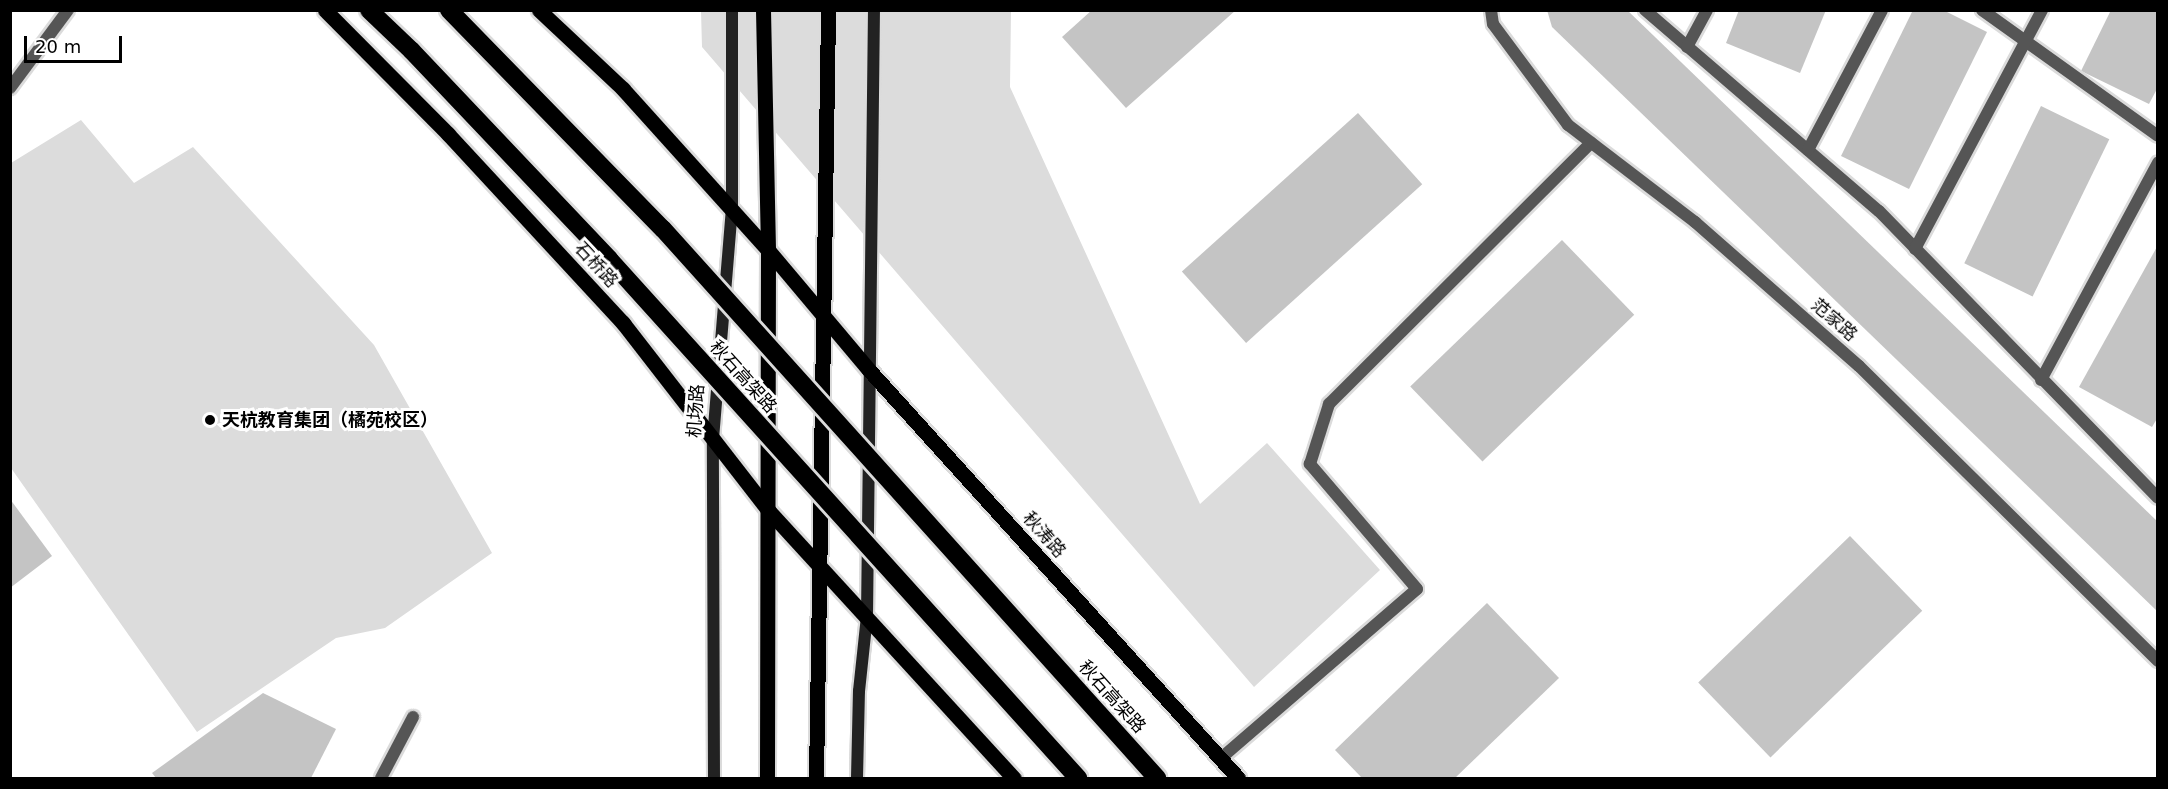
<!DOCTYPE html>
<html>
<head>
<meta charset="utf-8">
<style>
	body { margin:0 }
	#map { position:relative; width:2168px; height:789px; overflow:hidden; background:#fff; font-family:"DejaVu Sans","Noto Sans SC",sans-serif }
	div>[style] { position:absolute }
	.green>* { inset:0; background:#dcdcdc }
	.building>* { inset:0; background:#c4c4c4; transform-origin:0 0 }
	.roads { filter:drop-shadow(2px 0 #dbdbdb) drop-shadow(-2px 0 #dbdbdb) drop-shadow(0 2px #dbdbdb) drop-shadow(0 -2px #dbdbdb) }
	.lane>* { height:12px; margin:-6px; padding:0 6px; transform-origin:6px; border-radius:6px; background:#555 }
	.street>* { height:12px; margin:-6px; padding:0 6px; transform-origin:6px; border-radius:6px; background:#555 }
	.secondary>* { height:12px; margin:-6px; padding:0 6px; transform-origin:6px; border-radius:6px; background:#222 }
	.primary>* { height:15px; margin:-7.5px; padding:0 7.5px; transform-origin:7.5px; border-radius:7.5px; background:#000 }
	.bridges { filter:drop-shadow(2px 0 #dbdbdb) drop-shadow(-2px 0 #dbdbdb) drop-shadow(0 2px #dbdbdb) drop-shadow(0 -2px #dbdbdb) }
	.highway-bridge>* { height:18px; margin:-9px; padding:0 9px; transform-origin:9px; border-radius:9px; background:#000 }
	.dots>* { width:16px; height:16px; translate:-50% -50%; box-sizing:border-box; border:3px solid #fff; border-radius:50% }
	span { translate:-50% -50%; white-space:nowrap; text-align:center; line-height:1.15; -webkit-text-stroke:6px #fff; paint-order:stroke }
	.street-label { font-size:18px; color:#000 }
	.poi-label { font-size:18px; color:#000; font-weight:700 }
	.left { translate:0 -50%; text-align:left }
	.frame { position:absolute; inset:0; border:12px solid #000; pointer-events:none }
	.scale { position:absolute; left:24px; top:36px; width:98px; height:27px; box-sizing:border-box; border:3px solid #000; border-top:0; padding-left:8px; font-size:18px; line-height:21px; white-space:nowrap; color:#000; -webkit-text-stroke:4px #fff; paint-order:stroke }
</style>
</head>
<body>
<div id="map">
	<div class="green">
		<i style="clip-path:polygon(701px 11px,1011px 11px,1010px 87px,1200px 504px,1267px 443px,1380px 570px,1254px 687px,702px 47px)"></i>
		<i style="clip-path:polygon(81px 120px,134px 183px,193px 147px,374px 345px,492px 553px,385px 628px,336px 638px,197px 732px,11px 468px,11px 163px)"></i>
	</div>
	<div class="building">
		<i style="clip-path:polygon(1092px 10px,1236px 10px,1126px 108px,1062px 37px)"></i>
		<i style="clip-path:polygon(1547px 10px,1627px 10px,2158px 522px,2158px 612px,1552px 27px)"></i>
		<i style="clip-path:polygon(1739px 10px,1826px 10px,1800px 73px,1726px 43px)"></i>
		<i style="clip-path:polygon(1913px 10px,1943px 10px,1987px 32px,1909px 189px,1841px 156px)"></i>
		<i style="clip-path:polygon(2111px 10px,2158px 10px,2158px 87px,2149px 104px,2081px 71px)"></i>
		<i style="left:2041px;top:106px;width:76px;height:175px;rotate:26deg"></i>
		<i style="left:1358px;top:113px;width:96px;height:237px;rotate:48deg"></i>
		<i style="left:1562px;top:240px;width:104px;height:211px;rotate:46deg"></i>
		<i style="clip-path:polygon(2158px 245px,2158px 417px,2152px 427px,2079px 387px)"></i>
		<i style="clip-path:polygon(10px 499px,52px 556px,10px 588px)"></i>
		<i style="left:1850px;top:536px;width:104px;height:211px;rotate:46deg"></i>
		<i style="clip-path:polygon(1487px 603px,1559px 678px,1455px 778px,1362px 778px,1335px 750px)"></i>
		<i style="clip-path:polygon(263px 693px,336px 729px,311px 778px,156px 778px,152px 773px)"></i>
	</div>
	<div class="roads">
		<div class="lane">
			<i style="left:1220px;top:759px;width:260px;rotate:-40.8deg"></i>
			<i style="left:1417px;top:589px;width:165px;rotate:-130.6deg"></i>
			<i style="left:1310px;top:464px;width:63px;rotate:-72.4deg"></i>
			<i style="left:1329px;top:404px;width:370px;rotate:-44.9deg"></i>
			<i style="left:381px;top:778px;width:69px;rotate:-62.3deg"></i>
		</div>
		<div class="street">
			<i style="left:1491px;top:10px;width:14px;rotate:82deg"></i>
			<i style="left:1493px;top:24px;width:126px;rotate:53.4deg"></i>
			<i style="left:1568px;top:125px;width:160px;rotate:37.4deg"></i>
			<i style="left:1695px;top:222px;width:218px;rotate:41.3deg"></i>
			<i style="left:1859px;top:366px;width:420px;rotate:44.6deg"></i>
			<i style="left:1645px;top:10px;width:308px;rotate:40.7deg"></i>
			<i style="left:1879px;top:211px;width:400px;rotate:45.8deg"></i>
			<i style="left:1982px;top:10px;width:216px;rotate:35.6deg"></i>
			<i style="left:1687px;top:47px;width:42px;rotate:-61.6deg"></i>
			<i style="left:10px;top:88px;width:97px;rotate:-53.4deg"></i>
			<i style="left:1808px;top:150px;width:158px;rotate:-62.1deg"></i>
			<i style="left:1915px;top:249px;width:271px;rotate:-62deg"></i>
			<i style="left:2041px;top:380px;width:247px;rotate:-61.7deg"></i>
		</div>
		<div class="secondary">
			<i style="left:714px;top:778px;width:339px;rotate:-90.2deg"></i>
			<i style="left:713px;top:439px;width:231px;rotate:-85.3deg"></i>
			<i style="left:732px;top:209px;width:199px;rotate:-90deg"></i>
			<i style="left:857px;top:778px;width:87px;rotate:-88.7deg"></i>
			<i style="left:859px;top:691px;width:75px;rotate:-83.9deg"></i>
			<i style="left:867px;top:616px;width:606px;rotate:-89.34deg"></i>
		</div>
		<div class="primary">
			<i style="left:325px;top:10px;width:175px;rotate:45.2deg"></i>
			<i style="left:448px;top:134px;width:258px;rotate:47.2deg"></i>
			<i style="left:623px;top:323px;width:237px;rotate:52.2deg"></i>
			<i style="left:768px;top:510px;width:364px;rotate:47.5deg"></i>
			<i style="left:539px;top:10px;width:115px;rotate:43.2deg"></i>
			<i style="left:623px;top:89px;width:217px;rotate:48deg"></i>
			<i style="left:768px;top:250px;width:157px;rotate:49.9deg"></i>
			<i style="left:869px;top:370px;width:550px;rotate:47.87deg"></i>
			<i style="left:763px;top:10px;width:240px;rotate:88.8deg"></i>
			<i style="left:768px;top:250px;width:528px;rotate:90.11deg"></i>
			<i style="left:816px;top:778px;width:768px;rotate:-89.1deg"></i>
		</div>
	</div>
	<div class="bridges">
		<div class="highway-bridge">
			<i style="left:369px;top:10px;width:58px;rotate:43.6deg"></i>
			<i style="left:411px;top:50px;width:288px;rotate:46.5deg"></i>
			<i style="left:609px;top:259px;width:700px;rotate:47.9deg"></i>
			<i style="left:449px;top:10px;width:306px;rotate:45.7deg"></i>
			<i style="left:663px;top:229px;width:739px;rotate:48.02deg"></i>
		</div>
	</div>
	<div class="dots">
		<i style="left:210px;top:420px;background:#000"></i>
	</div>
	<div class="street-label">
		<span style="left:596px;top:265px;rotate:47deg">石桥路</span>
		<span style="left:1834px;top:320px;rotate:41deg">范家路</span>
		<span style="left:743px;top:377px;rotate:48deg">秋石高架路</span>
		<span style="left:696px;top:411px;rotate:-86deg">机场路</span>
		<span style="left:1044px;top:535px;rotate:48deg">秋涛路</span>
		<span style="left:1112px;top:697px;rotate:48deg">秋石高架路</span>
	</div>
	<div class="poi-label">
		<span class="left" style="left:222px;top:420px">天杭教育集团（橘苑校区）</span>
	</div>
	<div class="frame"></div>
	<div class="scale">20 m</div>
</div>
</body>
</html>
